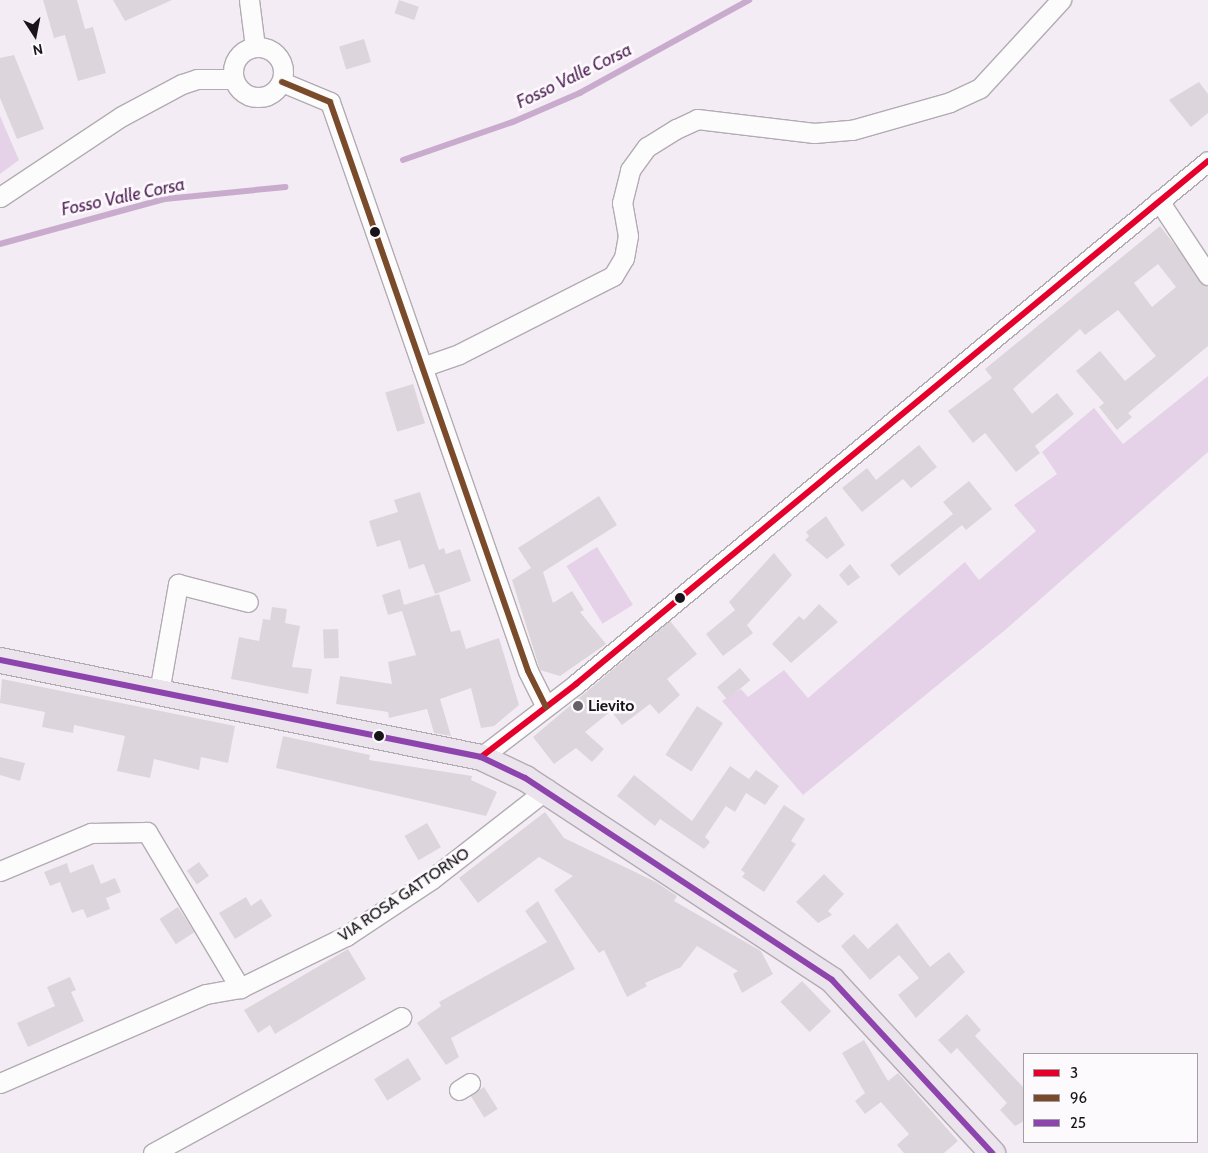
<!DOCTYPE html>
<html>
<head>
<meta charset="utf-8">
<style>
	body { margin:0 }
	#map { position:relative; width:1208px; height:1153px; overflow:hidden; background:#f4ecf4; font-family:Cabin,sans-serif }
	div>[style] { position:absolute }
	.green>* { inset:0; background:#e6d2e8; transform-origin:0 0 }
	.stream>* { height:5.5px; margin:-2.75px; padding:0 2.75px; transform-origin:2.75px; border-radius:2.75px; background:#c9accd }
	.building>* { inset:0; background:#dcd6dc; transform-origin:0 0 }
	.roads { filter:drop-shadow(1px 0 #b2acb2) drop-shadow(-1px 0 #b2acb2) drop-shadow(0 1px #b2acb2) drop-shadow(0 -1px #b2acb2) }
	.minor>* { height:19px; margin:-9.5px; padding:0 9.5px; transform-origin:9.5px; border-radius:9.5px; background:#fdfcfd }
	.minor>.ring { margin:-9.5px; padding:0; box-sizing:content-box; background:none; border:19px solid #fdfcfd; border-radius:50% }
	.major>* { height:25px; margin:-12.5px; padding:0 12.5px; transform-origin:12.5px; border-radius:12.5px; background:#ebe4ec }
	.bus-1>* { height:6px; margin:-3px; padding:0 3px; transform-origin:3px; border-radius:3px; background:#e4002b }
	.bus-2>* { height:6px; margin:-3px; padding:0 3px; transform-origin:3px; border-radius:3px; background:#7a4b2a }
	.bus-3>* { height:6px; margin:-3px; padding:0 3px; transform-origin:3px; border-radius:3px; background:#8e44ad }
	.dots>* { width:14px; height:14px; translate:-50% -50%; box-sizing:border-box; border:2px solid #fdfafd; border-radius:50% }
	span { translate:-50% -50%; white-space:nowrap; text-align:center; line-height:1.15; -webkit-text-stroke:5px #fdfafd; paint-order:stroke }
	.poi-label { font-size:16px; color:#181419; font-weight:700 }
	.left { translate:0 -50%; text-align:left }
	.street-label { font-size:16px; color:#181419 }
	.water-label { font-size:18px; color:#522359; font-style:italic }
	.legend { position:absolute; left:1023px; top:1053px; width:175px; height:90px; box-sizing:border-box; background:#fdfafd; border:1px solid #a19ea2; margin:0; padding:6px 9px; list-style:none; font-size:15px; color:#181419 }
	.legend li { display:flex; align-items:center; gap:10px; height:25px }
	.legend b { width:25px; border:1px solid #a19ea2 }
	.north { position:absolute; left:10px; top:10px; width:50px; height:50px; -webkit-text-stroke:4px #fdfafd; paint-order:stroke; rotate:169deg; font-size:14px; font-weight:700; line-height:20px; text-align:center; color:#181419 }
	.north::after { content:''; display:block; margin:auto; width:18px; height:22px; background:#181419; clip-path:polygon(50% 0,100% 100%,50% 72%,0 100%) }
</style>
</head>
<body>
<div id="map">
	<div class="green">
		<i style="clip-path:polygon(0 116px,19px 160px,0 174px)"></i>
		<i style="clip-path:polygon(1208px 376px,1208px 452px,1004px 631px,803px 795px,722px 701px,741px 689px,748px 697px,784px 670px,808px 698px,965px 562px,979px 580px,1036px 531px,1014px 505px,1057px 474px,1042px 452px,1094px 408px,1123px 444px)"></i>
		<i style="left:597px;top:547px;width:68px;height:36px;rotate:58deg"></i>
	</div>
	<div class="stream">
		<i style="left:403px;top:160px;width:116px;rotate:-19.1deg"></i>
		<i style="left:513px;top:122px;width:73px;rotate:-23.4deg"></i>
		<i style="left:580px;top:93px;width:193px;rotate:-28.8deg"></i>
		<i style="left:0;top:244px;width:171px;rotate:-15.3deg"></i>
		<i style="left:165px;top:199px;width:121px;rotate:-5.7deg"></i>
	</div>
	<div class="building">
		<i style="clip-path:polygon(43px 0,77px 0,85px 29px,93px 27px,106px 73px,78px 81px,65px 35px,54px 38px)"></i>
		<i style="clip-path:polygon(113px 0,172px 0,125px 21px)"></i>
		<i style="left:399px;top:0;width:21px;height:14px;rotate:19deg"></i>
		<i style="left:364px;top:39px;width:24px;height:26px;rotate:73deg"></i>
		<i style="clip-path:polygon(14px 55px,44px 129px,17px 139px,0 98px,0 58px)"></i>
		<i style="clip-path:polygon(1199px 82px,1208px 94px,1208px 113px,1191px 127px,1169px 100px)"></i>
		<i style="clip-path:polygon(evenodd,1160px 226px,1208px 288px,1208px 346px,1128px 413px,1132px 417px,1117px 430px,1099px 407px,1104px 403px,1076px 371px,1100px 351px,1125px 381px,1156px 356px,1118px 310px,1085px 335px,1080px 329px,1013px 389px,1032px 414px,1057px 393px,1074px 414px,1035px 446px,1040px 453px,1016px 472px,985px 433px,973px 443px,948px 411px,992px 378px,985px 369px,1160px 226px,1158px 264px,1176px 287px,1152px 307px,1134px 283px,1158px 264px)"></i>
		<i style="left:413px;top:384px;width:41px;height:29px;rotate:73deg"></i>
		<i style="clip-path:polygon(919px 445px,937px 467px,911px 488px,903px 479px,862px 512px,842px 488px,867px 468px,876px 480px)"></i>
		<i style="clip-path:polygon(969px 481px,992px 509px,966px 530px,962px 525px,899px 576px,890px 565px,953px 514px,943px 502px)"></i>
		<i style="clip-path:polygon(420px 492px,439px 550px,444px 548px,446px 554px,460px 549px,471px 581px,435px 594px,424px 564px,409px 569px,400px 540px,377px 547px,369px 521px,398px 512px,394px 500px)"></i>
		<i style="clip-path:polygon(599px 496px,617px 525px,543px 572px,553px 603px,572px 591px,584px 610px,580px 612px,606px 644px,560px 676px,540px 670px,512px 580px,531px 568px,518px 548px)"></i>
		<i style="clip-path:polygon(826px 516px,845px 545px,827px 559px,805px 540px,809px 536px,806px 532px)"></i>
		<i style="clip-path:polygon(774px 553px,792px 575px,747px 625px,753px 633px,723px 656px,706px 634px,735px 610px,729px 602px)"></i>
		<i style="clip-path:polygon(850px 564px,860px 577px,848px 586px,839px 575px)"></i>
		<i style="clip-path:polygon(400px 589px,404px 605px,439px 594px,451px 632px,460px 630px,466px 649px,499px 638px,519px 705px,494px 726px,481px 728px,471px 688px,440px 699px,451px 736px,434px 733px,427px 709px,389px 718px,388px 712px,336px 704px,340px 676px,392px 684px,388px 662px,416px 655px,402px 611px,388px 615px,382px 595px)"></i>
		<i style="clip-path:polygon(819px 604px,838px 622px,791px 663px,772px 644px,799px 616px,804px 620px)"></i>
		<i style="clip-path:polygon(272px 607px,287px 609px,285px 623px,300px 626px,292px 667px,312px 669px,308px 694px,231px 679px,239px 637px,259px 641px,263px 619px,270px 620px)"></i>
		<i style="clip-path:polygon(670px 621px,697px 654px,667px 679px,680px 695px,659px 714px,650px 704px,622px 725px,611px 711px,585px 732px,604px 749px,592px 762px,576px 748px,554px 764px,533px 737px)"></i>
		<i style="left:338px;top:629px;width:29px;height:15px;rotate:88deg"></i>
		<i style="left:740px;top:668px;width:16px;height:30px;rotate:50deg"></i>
		<i style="clip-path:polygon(2px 679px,235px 726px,228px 763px,201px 757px,199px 770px,154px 759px,150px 778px,117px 771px,125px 736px,74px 725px,73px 733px,42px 727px,45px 712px,0 703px)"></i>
		<i style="left:697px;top:706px;width:31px;height:58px;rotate:33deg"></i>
		<i style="clip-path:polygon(283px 736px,370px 755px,369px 760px,472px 776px,471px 780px,497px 792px,486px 816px,276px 768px)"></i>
		<i style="clip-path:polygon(0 757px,25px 763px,20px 781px,0 775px)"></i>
		<i style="clip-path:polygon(730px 766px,749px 779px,756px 770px,779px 786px,765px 805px,746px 793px,735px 812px,726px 806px,705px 837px,710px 842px,704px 849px,660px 819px,655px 826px,617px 796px,634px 775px,692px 821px)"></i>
		<i style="clip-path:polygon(784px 805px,805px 819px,791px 841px,796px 844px,764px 892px,742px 877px,745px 873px,741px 870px)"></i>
		<i style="clip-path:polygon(545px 812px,564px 838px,656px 882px,677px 896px,674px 901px,761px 951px,773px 974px,742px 993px,733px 974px,738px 971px,697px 946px,681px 967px,645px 983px,647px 986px,627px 997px,604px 950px,599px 953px,554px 890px,573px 876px,539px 857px,478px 903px,459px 878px)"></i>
		<i style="left:427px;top:823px;width:28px;height:26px;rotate:60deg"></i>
		<i style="left:199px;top:862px;width:17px;height:15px;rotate:54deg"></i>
		<i style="clip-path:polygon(67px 863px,70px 873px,93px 864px,101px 884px,115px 878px,121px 892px,106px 898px,110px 909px,87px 918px,83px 909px,72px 913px,60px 882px,50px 886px,44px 872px)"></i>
		<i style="clip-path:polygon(824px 874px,844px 894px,828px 911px,832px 915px,818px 923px,796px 902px)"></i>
		<i style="clip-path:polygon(246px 897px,251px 906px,261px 899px,272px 916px,235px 939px,219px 913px)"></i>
		<i style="clip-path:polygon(538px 901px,575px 969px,451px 1038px,459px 1057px,446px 1065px,417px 1023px,441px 1006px,439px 1002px,547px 942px,525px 911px)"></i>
		<i style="left:178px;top:907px;width:30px;height:22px;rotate:57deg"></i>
		<i style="clip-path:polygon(897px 923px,930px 967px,949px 952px,965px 972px,916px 1018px,898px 995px,919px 978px,899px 955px,870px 980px,841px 946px,854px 934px,868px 949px)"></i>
		<i style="clip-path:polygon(348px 949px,366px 979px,275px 1034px,270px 1025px,258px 1033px,244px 1010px)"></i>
		<i style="clip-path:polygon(70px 977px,76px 990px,71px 992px,84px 1021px,28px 1047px,17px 1023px,55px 1006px,47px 987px)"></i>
		<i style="left:802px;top:981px;width:42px;height:30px;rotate:46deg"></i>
		<i style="clip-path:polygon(967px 1014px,981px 1030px,975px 1036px,1024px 1088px,1024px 1121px,1015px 1126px,1000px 1110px,1007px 1103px,957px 1048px,951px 1054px,938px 1040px)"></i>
		<i style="clip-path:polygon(864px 1040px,888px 1081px,898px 1073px,958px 1141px,944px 1153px,904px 1153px,897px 1145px,909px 1134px,881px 1102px,865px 1114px,855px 1101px,865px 1093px,842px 1053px)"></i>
		<i style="left:408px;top:1058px;width:25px;height:40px;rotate:58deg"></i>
		<i style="left:484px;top:1087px;width:26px;height:16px;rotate:58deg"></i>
	</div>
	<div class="roads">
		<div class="minor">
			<i style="left:249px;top:0;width:47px;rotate:82.7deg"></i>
			<i class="ring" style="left:233px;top:47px;width:31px;height:31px"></i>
			<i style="left:282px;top:82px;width:52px;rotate:22.6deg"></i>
			<i style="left:330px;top:102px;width:602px;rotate:70.81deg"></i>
			<i style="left:528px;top:671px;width:40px;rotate:63.4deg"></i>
			<i style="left:0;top:197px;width:146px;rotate:-33.6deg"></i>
			<i style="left:122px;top:116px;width:68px;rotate:-28.1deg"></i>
			<i style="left:182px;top:84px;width:16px;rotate:-18deg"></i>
			<i style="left:197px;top:79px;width:36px"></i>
			<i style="left:1159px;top:201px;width:89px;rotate:56.5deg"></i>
			<i style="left:422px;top:367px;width:39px;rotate:-19deg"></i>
			<i style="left:459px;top:354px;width:173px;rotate:-26.9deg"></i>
			<i style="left:613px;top:276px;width:21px;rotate:-59deg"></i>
			<i style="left:624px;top:258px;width:22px;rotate:-80deg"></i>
			<i style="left:628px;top:236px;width:34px;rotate:-100deg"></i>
			<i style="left:622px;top:203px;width:34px;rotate:-76deg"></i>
			<i style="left:630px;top:170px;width:29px;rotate:-54deg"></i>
			<i style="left:647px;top:147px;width:34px;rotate:-32deg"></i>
			<i style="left:676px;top:129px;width:23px;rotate:-25deg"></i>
			<i style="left:697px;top:119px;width:118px;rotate:6.8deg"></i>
			<i style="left:814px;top:133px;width:38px;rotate:-5deg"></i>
			<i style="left:852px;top:130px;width:102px;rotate:-15.9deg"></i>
			<i style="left:950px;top:102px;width:33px;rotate:-25deg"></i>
			<i style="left:980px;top:88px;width:120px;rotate:-47.4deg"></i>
			<i style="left:159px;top:692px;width:110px;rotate:-80deg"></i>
			<i style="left:178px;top:584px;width:72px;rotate:14.4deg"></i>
			<i style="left:481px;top:757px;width:120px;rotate:-37.5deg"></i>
			<i style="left:576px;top:684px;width:820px;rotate:-39.61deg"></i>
			<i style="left:0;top:871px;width:99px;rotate:-22.7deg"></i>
			<i style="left:91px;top:833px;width:56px;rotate:-1deg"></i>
			<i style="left:147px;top:832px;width:182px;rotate:59.2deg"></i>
			<i style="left:0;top:1083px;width:224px;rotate:-23.4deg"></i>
			<i style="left:206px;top:994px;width:35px;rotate:-10deg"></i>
			<i style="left:240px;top:988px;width:118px;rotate:-26.1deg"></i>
			<i style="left:346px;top:936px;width:103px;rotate:-33.5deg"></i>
			<i style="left:432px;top:879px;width:146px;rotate:-38deg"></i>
			<i style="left:459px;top:1090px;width:13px;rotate:-32deg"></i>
			<i style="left:153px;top:1153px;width:283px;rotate:-28.7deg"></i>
		</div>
		<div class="major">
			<i style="left:0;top:660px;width:491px;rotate:11.4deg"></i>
			<i style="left:481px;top:757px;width:49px;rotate:25.5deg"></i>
			<i style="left:525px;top:778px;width:367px;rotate:33.3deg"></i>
			<i style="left:832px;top:980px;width:236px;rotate:47.2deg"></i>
		</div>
	</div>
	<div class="bus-1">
		<i style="left:481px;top:757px;width:120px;rotate:-37.5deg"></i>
		<i style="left:576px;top:684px;width:820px;rotate:-39.61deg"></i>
	</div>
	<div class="bus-2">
		<i style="left:282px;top:82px;width:52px;rotate:22.6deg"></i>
		<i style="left:330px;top:102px;width:602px;rotate:70.81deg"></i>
		<i style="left:528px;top:671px;width:40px;rotate:63.4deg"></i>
	</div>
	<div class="bus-3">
		<i style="left:0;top:660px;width:491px;rotate:11.4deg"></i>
		<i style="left:481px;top:757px;width:49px;rotate:25.5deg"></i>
		<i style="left:525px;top:778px;width:367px;rotate:33.3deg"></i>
		<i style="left:832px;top:980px;width:236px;rotate:47.2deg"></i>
	</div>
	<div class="dots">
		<i style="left:375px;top:232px;background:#181419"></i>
		<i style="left:680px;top:598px;background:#181419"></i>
		<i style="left:578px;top:706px;background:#656066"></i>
		<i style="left:379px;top:736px;background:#181419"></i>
	</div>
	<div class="poi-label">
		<span class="left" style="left:588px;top:706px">Lievito</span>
	</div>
	<div class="street-label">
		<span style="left:404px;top:895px;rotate:-34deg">VIA ROSA GATTORNO</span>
	</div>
	<div class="water-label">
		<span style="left:574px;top:76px;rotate:-26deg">Fosso Valle Corsa</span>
		<span style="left:123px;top:197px;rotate:-12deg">Fosso Valle Corsa</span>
	</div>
	<ul class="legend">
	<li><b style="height:6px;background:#e4002b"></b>3</li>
	<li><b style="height:6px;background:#7a4b2a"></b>96</li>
	<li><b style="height:6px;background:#8e44ad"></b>25</li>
	</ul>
	<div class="north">N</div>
</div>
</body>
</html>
